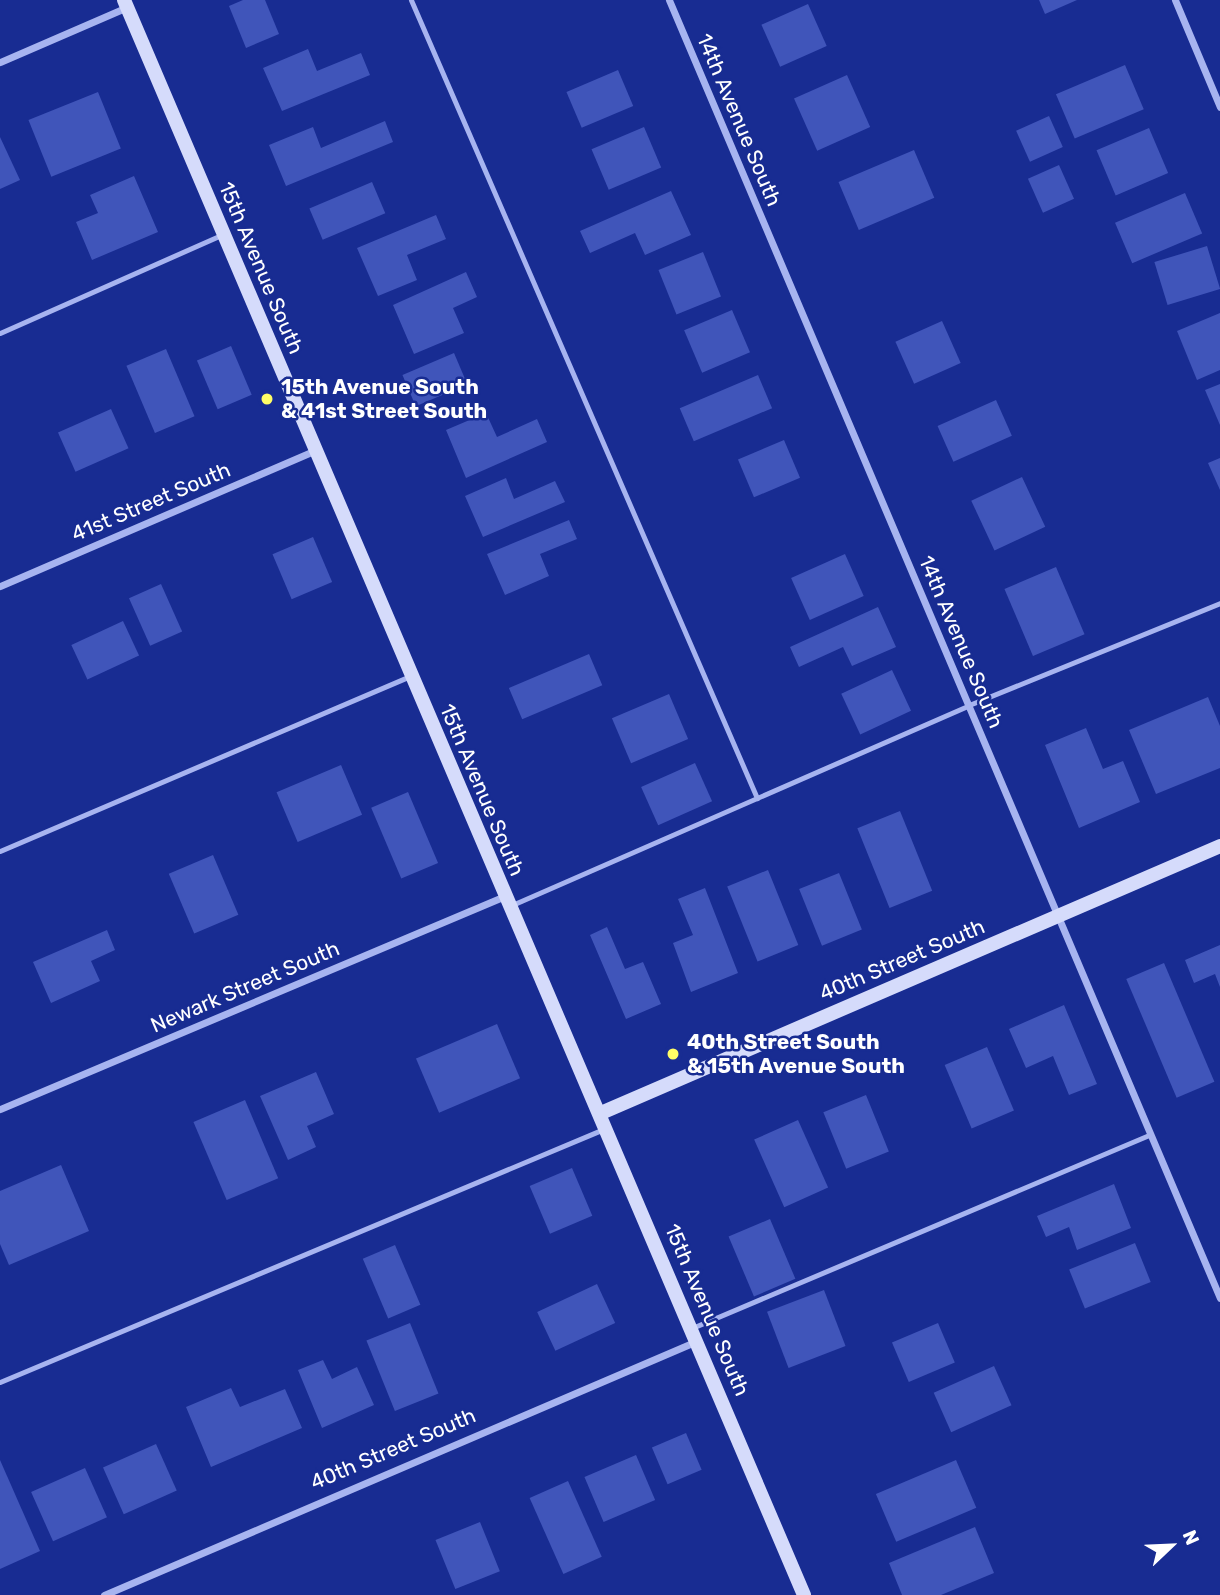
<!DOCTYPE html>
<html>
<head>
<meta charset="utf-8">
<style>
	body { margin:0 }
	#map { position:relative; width:1220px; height:1595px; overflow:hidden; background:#182c92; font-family:Rubik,sans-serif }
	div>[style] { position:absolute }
	.building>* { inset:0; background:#4055ba; transform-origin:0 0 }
	.lane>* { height:5px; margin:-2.5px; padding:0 2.5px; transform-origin:2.5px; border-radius:2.5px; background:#a7b4f0 }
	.street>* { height:7px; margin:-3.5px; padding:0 3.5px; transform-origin:3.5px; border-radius:3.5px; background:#a7b4f0 }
	.secondary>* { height:14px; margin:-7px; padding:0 7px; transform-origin:7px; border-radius:7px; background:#d5dbfb }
	.dots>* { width:19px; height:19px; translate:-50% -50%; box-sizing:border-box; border:4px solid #182c92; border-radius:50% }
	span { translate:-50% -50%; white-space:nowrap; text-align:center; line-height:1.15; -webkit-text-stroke:5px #182c92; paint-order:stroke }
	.street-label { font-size:21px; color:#fff }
	.poi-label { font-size:21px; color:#fff; font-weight:700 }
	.left { translate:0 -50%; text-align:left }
	.north { position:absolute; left:1136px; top:1511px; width:70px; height:70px; -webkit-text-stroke:5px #182c92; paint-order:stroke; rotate:67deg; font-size:19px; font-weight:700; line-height:28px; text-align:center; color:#fff }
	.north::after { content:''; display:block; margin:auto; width:24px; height:32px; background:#fff; clip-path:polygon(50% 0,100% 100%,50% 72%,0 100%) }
</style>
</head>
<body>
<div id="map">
	<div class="building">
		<i style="clip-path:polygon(243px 0,265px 0,279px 34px,246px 48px,229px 6px)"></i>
		<i style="clip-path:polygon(1039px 0,1077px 0,1045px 14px)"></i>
		<i style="left:808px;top:4px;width:46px;height:51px;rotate:66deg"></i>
		<i style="clip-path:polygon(308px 49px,317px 71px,361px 53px,370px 75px,282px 111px,263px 68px)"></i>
		<i style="left:1125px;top:65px;width:48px;height:75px;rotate:67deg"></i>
		<i style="left:618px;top:70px;width:39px;height:56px;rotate:67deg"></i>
		<i style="left:847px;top:75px;width:57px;height:58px;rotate:66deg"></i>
		<i style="left:98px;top:92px;width:61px;height:75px;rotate:68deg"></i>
		<i style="left:1049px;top:116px;width:34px;height:36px;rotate:66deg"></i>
		<i style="clip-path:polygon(385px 121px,393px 142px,286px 186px,269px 145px,313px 127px,321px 148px)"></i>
		<i style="left:644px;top:127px;width:44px;height:57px;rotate:67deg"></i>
		<i style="left:1149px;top:128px;width:49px;height:57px;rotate:67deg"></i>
		<i style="clip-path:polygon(0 137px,20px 180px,0 189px)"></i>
		<i style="left:914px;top:150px;width:52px;height:82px;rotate:67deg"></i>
		<i style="left:1059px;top:165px;width:37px;height:34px;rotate:66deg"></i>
		<i style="clip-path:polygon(134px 176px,158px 232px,92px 260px,76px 222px,98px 213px,90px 195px)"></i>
		<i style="left:372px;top:182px;width:34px;height:68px;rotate:67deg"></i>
		<i style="clip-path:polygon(671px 191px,691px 235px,645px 255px,635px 233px,590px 253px,580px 231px)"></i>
		<i style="left:1185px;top:193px;width:44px;height:76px;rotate:67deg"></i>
		<i style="clip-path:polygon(436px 215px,446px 239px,407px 255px,417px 280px,378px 296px,357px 248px)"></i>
		<i style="left:1207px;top:246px;width:45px;height:55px;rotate:73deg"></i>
		<i style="left:703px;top:252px;width:48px;height:48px;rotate:68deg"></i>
		<i style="clip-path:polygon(466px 272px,477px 297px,453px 308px,464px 333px,414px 354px,393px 305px)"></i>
		<i style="left:732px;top:310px;width:46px;height:52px;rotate:67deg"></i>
		<i style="clip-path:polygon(1220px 313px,1220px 370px,1197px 380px,1177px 331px)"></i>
		<i style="left:942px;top:321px;width:46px;height:51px;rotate:66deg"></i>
		<i style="left:231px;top:346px;width:53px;height:37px;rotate:67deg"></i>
		<i style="left:166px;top:349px;width:73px;height:43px;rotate:67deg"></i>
		<i style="left:454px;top:353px;width:34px;height:56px;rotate:67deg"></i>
		<i style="left:758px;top:375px;width:36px;height:85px;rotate:67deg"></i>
		<i style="clip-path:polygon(1220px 384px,1220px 425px,1205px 390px)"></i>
		<i style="left:996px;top:400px;width:39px;height:64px;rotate:66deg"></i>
		<i style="left:111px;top:409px;width:43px;height:58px;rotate:66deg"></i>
		<i style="clip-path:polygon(486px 413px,497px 437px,537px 419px,547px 442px,466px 478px,446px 430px)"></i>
		<i style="left:784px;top:440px;width:41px;height:50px;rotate:67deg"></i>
		<i style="clip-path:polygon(1220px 458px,1220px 490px,1208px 463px)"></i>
		<i style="left:1022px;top:477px;width:55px;height:56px;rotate:65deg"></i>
		<i style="clip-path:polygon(506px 478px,514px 499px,555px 481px,565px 502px,483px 537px,465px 496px)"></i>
		<i style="clip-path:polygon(569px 520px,577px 539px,540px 554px,549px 576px,505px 595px,487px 554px)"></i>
		<i style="left:313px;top:537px;width:49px;height:44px;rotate:67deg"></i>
		<i style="left:845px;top:554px;width:46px;height:59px;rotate:66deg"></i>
		<i style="left:1056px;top:567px;width:73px;height:56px;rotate:67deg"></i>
		<i style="left:161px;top:584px;width:52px;height:35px;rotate:66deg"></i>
		<i style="clip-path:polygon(878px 607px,896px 647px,852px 666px,843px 647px,799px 667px,790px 647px)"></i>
		<i style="left:123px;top:621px;width:38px;height:57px;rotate:65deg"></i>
		<i style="left:589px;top:654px;width:34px;height:87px;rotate:67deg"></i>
		<i style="left:892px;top:670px;width:45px;height:56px;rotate:65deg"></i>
		<i style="left:669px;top:694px;width:49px;height:62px;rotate:67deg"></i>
		<i style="clip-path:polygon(1208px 697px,1220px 726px,1220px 768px,1156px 794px,1129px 730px)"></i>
		<i style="clip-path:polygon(1086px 728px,1103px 769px,1123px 761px,1140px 802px,1079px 828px,1045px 745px)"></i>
		<i style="left:695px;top:763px;width:42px;height:59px;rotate:66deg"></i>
		<i style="left:341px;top:765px;width:54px;height:70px;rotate:67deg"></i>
		<i style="left:408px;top:792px;width:77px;height:40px;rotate:67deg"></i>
		<i style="left:900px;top:811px;width:86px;height:46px;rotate:68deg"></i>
		<i style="left:213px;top:855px;width:65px;height:48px;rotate:67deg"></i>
		<i style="left:768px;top:870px;width:81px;height:44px;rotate:68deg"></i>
		<i style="left:839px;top:873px;width:61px;height:43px;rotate:68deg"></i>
		<i style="clip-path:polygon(705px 888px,738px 973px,691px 992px,673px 943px,693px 935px,678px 899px)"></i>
		<i style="clip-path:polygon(607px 927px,625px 969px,643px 962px,661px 1004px,626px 1019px,590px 935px)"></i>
		<i style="clip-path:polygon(107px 930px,115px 950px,91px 961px,100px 981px,51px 1003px,33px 962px)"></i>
		<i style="clip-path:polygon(1220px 945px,1220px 987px,1215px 974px,1194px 983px,1185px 960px)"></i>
		<i style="left:1164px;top:963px;width:129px;height:41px;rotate:67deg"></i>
		<i style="clip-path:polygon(1064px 1005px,1097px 1084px,1069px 1095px,1053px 1056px,1026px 1068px,1009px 1029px)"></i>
		<i style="left:497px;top:1024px;width:59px;height:88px;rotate:67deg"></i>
		<i style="left:987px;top:1047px;width:69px;height:46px;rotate:67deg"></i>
		<i style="clip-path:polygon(316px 1072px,334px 1114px,307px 1126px,316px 1147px,288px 1160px,260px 1096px)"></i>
		<i style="left:866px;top:1095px;width:61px;height:46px;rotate:68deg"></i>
		<i style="left:245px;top:1100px;width:85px;height:56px;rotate:67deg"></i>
		<i style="left:798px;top:1120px;width:74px;height:48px;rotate:66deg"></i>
		<i style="clip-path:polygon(61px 1165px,89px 1231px,9px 1265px,0 1244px,0 1191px)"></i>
		<i style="left:572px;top:1168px;width:52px;height:46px;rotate:67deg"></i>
		<i style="clip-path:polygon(1114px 1184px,1131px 1228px,1077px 1250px,1069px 1227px,1046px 1237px,1037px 1216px)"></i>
		<i style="left:770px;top:1219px;width:65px;height:45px;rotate:67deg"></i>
		<i style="left:1135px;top:1243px;width:42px;height:71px;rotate:68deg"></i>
		<i style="left:395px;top:1245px;width:65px;height:35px;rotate:67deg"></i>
		<i style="left:597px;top:1284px;width:43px;height:66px;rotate:65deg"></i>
		<i style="left:824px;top:1290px;width:60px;height:61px;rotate:69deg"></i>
		<i style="left:410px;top:1323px;width:76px;height:47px;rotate:68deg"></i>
		<i style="left:938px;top:1323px;width:43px;height:50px;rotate:67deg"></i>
		<i style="clip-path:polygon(323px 1360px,332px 1379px,357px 1367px,374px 1405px,322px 1428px,298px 1370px)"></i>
		<i style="left:994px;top:1366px;width:43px;height:66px;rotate:66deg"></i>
		<i style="clip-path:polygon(231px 1388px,240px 1407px,285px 1389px,302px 1428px,211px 1467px,186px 1407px)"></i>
		<i style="left:686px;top:1433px;width:40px;height:37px;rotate:67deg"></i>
		<i style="left:156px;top:1444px;width:51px;height:58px;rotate:66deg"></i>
		<i style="left:636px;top:1455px;width:49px;height:56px;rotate:67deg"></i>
		<i style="clip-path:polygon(0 1460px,40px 1551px,0 1569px)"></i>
		<i style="left:956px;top:1460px;width:52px;height:87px;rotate:67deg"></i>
		<i style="left:85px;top:1468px;width:54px;height:59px;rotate:66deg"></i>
		<i style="left:568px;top:1481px;width:83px;height:42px;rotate:66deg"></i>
		<i style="left:480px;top:1522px;width:53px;height:48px;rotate:68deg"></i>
		<i style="clip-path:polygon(975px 1527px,994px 1573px,941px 1595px,902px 1595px,889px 1563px)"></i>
	</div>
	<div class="lane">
		<i style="left:411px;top:0;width:870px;rotate:66.56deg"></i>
		<i style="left:0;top:333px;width:242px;rotate:-23.9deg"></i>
		<i style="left:0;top:851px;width:447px;rotate:-23.1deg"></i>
		<i style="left:512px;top:905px;width:499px;rotate:-23.6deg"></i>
		<i style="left:969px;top:705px;width:271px;rotate:-22.1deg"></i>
		<i style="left:692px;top:1328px;width:498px;rotate:-22.9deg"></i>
		<i style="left:0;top:1382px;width:655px;rotate:-22.73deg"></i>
	</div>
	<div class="street">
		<i style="left:669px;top:0;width:1410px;rotate:67deg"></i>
		<i style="left:1175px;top:0;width:116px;rotate:67.2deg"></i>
		<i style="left:0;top:62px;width:138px;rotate:-23.4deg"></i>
		<i style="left:0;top:586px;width:344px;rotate:-23.3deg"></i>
		<i style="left:0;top:1109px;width:548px;rotate:-22.87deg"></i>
		<i style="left:104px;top:1595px;width:645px;rotate:-23.19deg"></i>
	</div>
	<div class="secondary">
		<i style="left:124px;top:0;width:1734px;rotate:66.91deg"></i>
		<i style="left:601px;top:1113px;width:674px;rotate:-23.33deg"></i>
	</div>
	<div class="dots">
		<i style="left:267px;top:399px;background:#fffd66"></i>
		<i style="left:673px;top:1054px;background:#fffd66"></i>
	</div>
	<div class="street-label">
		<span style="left:739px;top:120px;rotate:67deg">14th Avenue South</span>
		<span style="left:261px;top:268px;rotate:67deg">15th Avenue South</span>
		<span style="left:151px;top:502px;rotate:-23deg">41st Street South</span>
		<span style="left:961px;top:642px;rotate:67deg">14th Avenue South</span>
		<span style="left:482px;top:790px;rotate:67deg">15th Avenue South</span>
		<span style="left:902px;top:960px;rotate:-23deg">40th Street South</span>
		<span style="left:245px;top:987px;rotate:-23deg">Newark Street South</span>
		<span style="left:707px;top:1310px;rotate:67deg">15th Avenue South</span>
		<span style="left:393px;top:1449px;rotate:-23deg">40th Street South</span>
	</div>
	<div class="poi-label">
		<span class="left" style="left:281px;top:399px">15th Avenue South<br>&amp; 41st Street South</span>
		<span class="left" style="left:687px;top:1054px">40th Street South<br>&amp; 15th Avenue South</span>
	</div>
	<div class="north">N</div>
</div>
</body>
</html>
